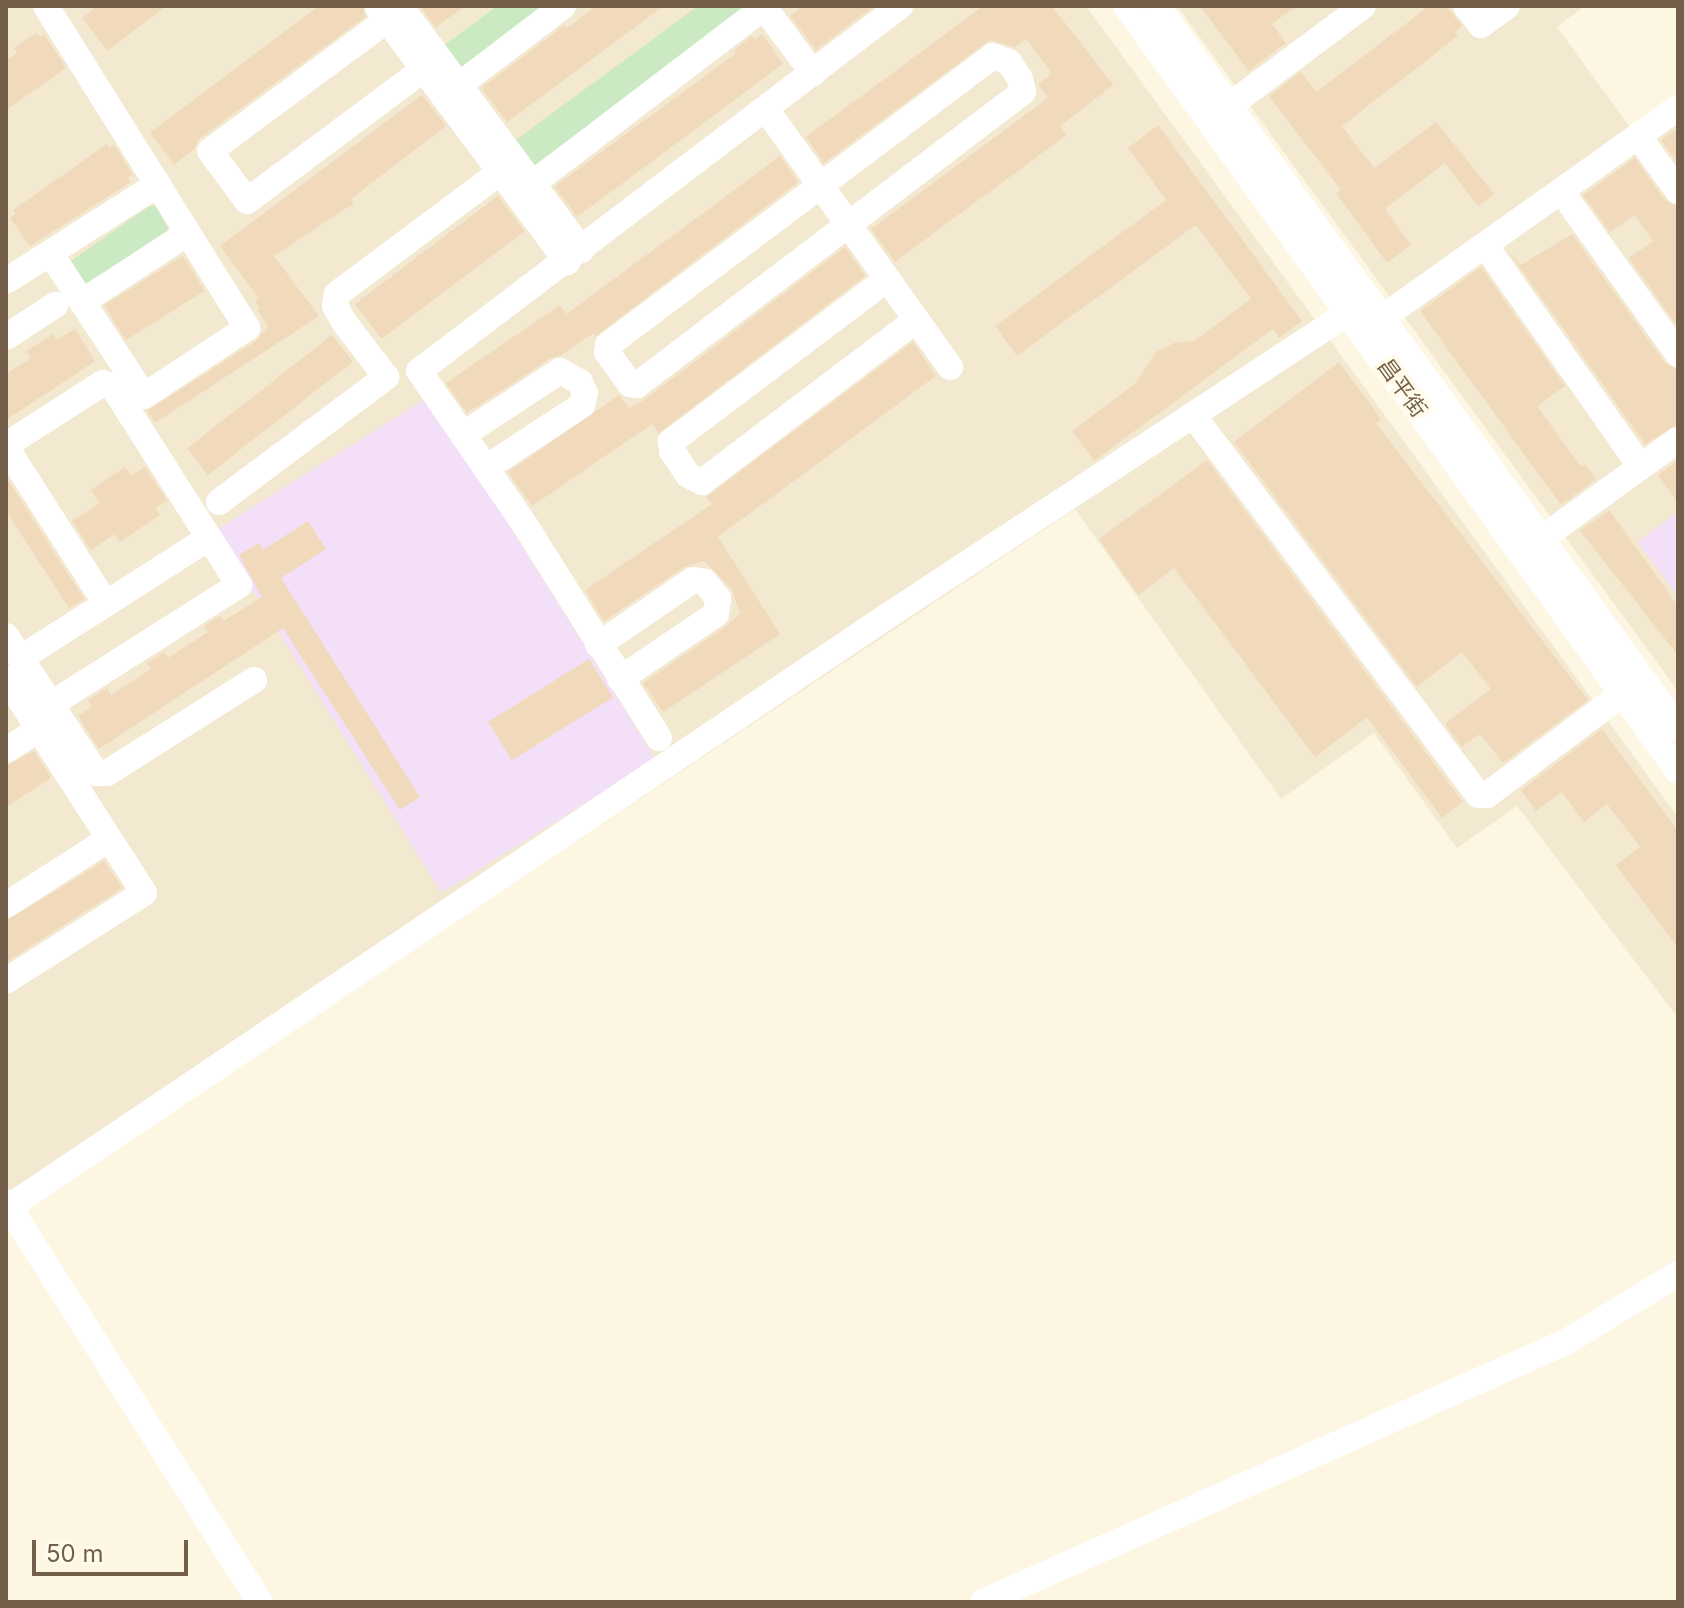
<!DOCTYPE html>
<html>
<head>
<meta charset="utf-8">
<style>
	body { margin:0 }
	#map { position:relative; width:1684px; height:1608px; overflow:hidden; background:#fcf6e3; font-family:Inter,"Noto Sans SC",sans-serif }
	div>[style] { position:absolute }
	.residential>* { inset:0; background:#f3e9d1 }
	.education>* { inset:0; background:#f3e0f8; transform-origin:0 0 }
	.green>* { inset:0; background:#cbe9c2 }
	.building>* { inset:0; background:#f1d9bb; transform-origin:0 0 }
	.minor>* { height:26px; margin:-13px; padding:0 13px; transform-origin:13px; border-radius:13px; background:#fff }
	span { translate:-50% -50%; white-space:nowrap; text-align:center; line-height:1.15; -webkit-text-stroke:8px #fffae9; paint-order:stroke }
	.street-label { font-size:22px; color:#735f49 }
	.frame { position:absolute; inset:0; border:8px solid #735f49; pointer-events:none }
	.scale { position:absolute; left:32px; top:1540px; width:156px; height:36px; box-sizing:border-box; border:4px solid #735f49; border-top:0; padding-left:10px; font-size:24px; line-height:28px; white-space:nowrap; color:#735f49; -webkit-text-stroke:6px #fffae9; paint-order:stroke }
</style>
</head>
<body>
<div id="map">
	<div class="residential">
		<i style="clip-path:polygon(6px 6px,1086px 6px,1678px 817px,1678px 1018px,1517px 806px,1457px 848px,1374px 733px,1281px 799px,1075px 509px,6px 1221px)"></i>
		<i style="clip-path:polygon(1177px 6px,1584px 6px,1557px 27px,1630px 127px,1678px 92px,1678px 691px)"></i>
	</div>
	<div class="education">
		<i style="left:429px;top:397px;width:427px;height:252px;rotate:58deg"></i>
		<i style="clip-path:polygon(1678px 512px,1678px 597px,1638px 542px)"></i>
	</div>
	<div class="green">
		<i style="clip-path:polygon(497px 6px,548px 6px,463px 70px,442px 47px)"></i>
		<i style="clip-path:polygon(698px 6px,744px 6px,740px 14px,535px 165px,529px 167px,509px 145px)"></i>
		<i style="clip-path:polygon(150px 206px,157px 206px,169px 231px,90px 285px,85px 283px,71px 261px)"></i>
	</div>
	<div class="building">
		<i style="clip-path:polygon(98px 6px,166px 6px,107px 51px,82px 18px)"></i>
		<i style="clip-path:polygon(319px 6px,363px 6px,365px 17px,200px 138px,194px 149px,174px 165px,150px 133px)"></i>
		<i style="clip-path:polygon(420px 6px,465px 6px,436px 27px)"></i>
		<i style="clip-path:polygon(597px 6px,664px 6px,507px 122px,483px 90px,484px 86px,565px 25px,567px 28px)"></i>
		<i style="clip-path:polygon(803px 6px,874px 6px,816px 50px,790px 16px)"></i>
		<i style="clip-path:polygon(983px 6px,1052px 6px,1113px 85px,1060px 126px,1066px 135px,895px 262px,871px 229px,1048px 98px,1038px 84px,1052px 73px,1026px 39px,1015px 47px,990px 40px,824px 163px,806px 137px)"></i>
		<i style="clip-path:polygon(1200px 6px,1296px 6px,1272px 24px,1286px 43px,1249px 71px)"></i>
		<i style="clip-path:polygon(1429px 6px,1446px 6px,1462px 26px,1455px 32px,1458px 36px,1342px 126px,1374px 168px,1436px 122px,1494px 194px,1478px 206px,1445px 163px,1385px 209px,1411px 245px,1387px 263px,1336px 193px,1341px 190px,1269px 96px,1301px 72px,1316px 92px)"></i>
		<i style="clip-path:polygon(36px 33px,40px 37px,44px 34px,66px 68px,6px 110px,6px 61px,17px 53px,14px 48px)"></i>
		<i style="clip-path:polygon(762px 34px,783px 64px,577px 217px,555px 187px,558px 184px,736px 53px,734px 50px,752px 36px,755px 39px)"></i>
		<i style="clip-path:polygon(422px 95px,446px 126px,351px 199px,354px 203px,274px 256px,319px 316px,155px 423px,147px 411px,256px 341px,268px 326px,257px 310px,260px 308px,255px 301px,259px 298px,220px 246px)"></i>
		<i style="clip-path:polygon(1158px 125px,1302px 321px,1279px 338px,1273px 329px,1094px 461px,1072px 431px,1135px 384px,1156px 352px,1174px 343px,1194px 341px,1251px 299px,1196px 225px,1017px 356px,995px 326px,1166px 200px,1128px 148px)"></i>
		<i style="clip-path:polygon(1678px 128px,1678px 163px,1661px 140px)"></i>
		<i style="clip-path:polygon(107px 144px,109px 148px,114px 145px,133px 175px,128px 178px,131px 182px,30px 246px,10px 218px,16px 214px,13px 210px)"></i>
		<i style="clip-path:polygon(780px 156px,798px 182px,596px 336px,594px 333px,561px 355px,551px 358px,467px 413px,446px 383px,560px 305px,567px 314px)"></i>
		<i style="clip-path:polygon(1635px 158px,1665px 200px,1678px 207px,1678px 327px,1629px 258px,1653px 241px,1635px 215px,1610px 232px,1583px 195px)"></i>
		<i style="left:498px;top:196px;width:44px;height:179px;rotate:53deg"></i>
		<i style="clip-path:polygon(1572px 234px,1665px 363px,1678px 370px,1678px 424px,1645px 444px,1507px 249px,1521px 265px)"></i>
		<i style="clip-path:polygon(845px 247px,865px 276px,659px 433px,652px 424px,532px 506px,508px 472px,619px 395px,629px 408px,647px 398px)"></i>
		<i style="left:183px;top:256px;width:41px;height:93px;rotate:58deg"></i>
		<i style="clip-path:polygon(1481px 267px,1565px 386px,1537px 406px,1581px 467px,1585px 464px,1596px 479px,1561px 505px,1420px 311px)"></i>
		<i style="clip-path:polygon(75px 329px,95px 361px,6px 420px,6px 374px,31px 358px,27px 351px,53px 334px,57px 340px)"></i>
		<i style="left:332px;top:335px;width:34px;height:184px;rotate:52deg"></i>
		<i style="clip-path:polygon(913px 342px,936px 376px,718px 537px,780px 634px,663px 712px,643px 683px,725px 627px,740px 613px,731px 588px,704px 561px,684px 567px,604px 621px,585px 590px,712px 504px,706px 497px)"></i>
		<i style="clip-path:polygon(1339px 362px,1381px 419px,1376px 423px,1588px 700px,1503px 763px,1480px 734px,1462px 747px,1445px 724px,1491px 689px,1462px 652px,1417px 687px,1234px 442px)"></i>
		<i style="clip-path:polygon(1207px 460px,1463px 802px,1442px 818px,1367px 717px,1315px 757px,1174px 568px,1138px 595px,1099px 539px)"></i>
		<i style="clip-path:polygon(1678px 460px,1678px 502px,1658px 475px)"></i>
		<i style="clip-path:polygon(125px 467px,131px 476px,145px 467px,167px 501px,155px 508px,160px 515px,120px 542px,115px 534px,91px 550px,72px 521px,100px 503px,91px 490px)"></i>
		<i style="clip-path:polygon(6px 477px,84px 599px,69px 608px,6px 511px)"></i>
		<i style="clip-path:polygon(1609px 510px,1678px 606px,1678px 655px,1580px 531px)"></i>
		<i style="clip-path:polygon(308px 521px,326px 549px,281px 578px,420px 797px,400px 810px,283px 628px,99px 749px,78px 716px,92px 707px,88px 700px,107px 688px,111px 695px,151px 669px,147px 663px,164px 652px,168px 658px,208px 632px,204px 626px,220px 616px,224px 621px,262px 597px,239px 555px,259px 543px,263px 550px)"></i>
		<i style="left:589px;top:659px;width:45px;height:119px;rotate:58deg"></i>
		<i style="clip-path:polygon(1602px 729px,1678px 831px,1678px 948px,1616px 865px,1640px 847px,1607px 804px,1584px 822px,1562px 792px,1536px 811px,1521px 790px)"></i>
		<i style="clip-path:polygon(34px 751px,51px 778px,6px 807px,6px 766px)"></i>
		<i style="clip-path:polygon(104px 861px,122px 888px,6px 962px,6px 921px)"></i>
	</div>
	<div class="minor">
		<i style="left:46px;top:6px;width:380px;rotate:58deg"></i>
		<i style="left:247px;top:328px;width:123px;rotate:146.6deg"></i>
		<i style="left:144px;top:396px;width:171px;rotate:-123.3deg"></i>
		<i style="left:400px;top:6px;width:304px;rotate:53.3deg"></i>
		<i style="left:763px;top:6px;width:84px;rotate:53.3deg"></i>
		<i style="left:1126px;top:6px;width:943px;rotate:54.19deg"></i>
		<i style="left:1157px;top:6px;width:890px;rotate:54.19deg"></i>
		<i style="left:1466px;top:6px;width:24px;rotate:52deg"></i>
		<i style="left:1481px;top:25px;width:32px;rotate:-36deg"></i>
		<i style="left:378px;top:8px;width:317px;rotate:53.3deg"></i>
		<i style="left:387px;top:20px;width:220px;rotate:143.5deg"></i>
		<i style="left:210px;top:151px;width:62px;rotate:53.5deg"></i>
		<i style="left:247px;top:201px;width:221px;rotate:-36.7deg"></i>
		<i style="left:993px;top:56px;width:17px;rotate:21deg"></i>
		<i style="left:1009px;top:62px;width:20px;rotate:57deg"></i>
		<i style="left:1020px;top:79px;width:13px;rotate:77deg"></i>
		<i style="left:1023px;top:92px;width:485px;rotate:142.8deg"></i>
		<i style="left:637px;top:385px;width:7px;rotate:-172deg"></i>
		<i style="left:630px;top:384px;width:39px;rotate:-126deg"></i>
		<i style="left:607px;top:352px;width:7px;rotate:-82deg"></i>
		<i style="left:608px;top:345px;width:481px;rotate:-36.9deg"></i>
		<i style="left:459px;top:85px;width:131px;rotate:-37.2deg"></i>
		<i style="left:1229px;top:106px;width:167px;rotate:-36.7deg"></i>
		<i style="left:766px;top:109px;width:317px;rotate:54.5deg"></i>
		<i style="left:1638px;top:136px;width:68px;rotate:54deg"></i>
		<i style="left:532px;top:184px;width:292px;rotate:-37.3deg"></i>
		<i style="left:1561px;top:191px;width:201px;rotate:54.3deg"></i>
		<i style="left:1485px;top:245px;width:271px;rotate:54.9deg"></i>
		<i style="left:887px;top:279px;width:271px;rotate:143deg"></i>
		<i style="left:671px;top:442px;width:9px;rotate:84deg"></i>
		<i style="left:672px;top:451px;width:29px;rotate:56deg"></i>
		<i style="left:688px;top:475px;width:16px;rotate:27deg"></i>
		<i style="left:702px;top:482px;width:268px;rotate:-37.1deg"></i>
		<i style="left:6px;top:281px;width:180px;rotate:-32.5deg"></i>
		<i style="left:82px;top:302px;width:126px;rotate:-33.1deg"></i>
		<i style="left:1382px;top:318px;width:363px;rotate:-35.4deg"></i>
		<i style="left:6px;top:337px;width:59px;rotate:-33.1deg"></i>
		<i style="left:1193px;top:415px;width:475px;rotate:53.1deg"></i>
		<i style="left:1478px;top:795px;width:9px"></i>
		<i style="left:1487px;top:795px;width:169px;rotate:-36.8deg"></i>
		<i style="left:464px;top:434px;width:115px;rotate:-33.3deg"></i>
		<i style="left:560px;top:371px;width:23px;rotate:29deg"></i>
		<i style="left:580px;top:382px;width:12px;rotate:66deg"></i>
		<i style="left:585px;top:393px;width:12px;rotate:104deg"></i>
		<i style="left:582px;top:405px;width:115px;rotate:146.7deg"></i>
		<i style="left:6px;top:445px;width:115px;rotate:-32.6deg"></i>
		<i style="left:103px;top:383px;width:11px;rotate:22deg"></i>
		<i style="left:113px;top:387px;width:235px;rotate:57.5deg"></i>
		<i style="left:239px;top:585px;width:224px;rotate:147.6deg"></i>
		<i style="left:6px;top:447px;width:186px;rotate:57.5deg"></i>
		<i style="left:219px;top:502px;width:209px;rotate:-36.8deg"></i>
		<i style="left:386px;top:377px;width:69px;rotate:-127.4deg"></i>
		<i style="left:344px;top:322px;width:18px;rotate:-119deg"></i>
		<i style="left:335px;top:306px;width:12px;rotate:-81deg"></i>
		<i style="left:337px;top:294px;width:204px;rotate:-36.8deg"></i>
		<i style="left:1541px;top:539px;width:169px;rotate:-35.9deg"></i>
		<i style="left:6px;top:636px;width:164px;rotate:56.7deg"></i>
		<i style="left:96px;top:773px;width:11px"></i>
		<i style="left:107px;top:773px;width:174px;rotate:-32.3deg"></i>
		<i style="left:598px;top:645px;width:115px;rotate:-34.4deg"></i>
		<i style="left:693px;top:580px;width:12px;rotate:9deg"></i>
		<i style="left:705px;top:582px;width:21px;rotate:51deg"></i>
		<i style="left:718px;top:598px;width:16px;rotate:97deg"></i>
		<i style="left:716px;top:614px;width:116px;rotate:145.9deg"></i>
		<i style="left:21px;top:658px;width:223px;rotate:-32.6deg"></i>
		<i style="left:6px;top:678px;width:255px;rotate:57.3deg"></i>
		<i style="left:144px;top:893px;width:164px;rotate:147.5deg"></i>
		<i style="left:659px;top:738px;width:252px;rotate:-122.2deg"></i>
		<i style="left:525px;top:525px;width:187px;rotate:-124.5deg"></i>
		<i style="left:419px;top:371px;width:604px;rotate:-37.19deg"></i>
		<i style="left:6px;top:750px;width:39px;rotate:-32deg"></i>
		<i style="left:6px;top:905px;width:122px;rotate:-32.7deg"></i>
		<i style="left:6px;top:1202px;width:474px;rotate:57.6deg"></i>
		<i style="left:9px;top:1207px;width:1057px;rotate:-33.93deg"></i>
		<i style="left:886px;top:617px;width:553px;rotate:-33.35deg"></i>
		<i style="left:983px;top:1602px;width:638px;rotate:-24.04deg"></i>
		<i style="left:1566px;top:1342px;width:131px;rotate:-31.3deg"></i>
	</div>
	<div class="street-label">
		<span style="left:1402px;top:388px;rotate:54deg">昌平街</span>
	</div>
	<div class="frame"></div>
	<div class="scale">50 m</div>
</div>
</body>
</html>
